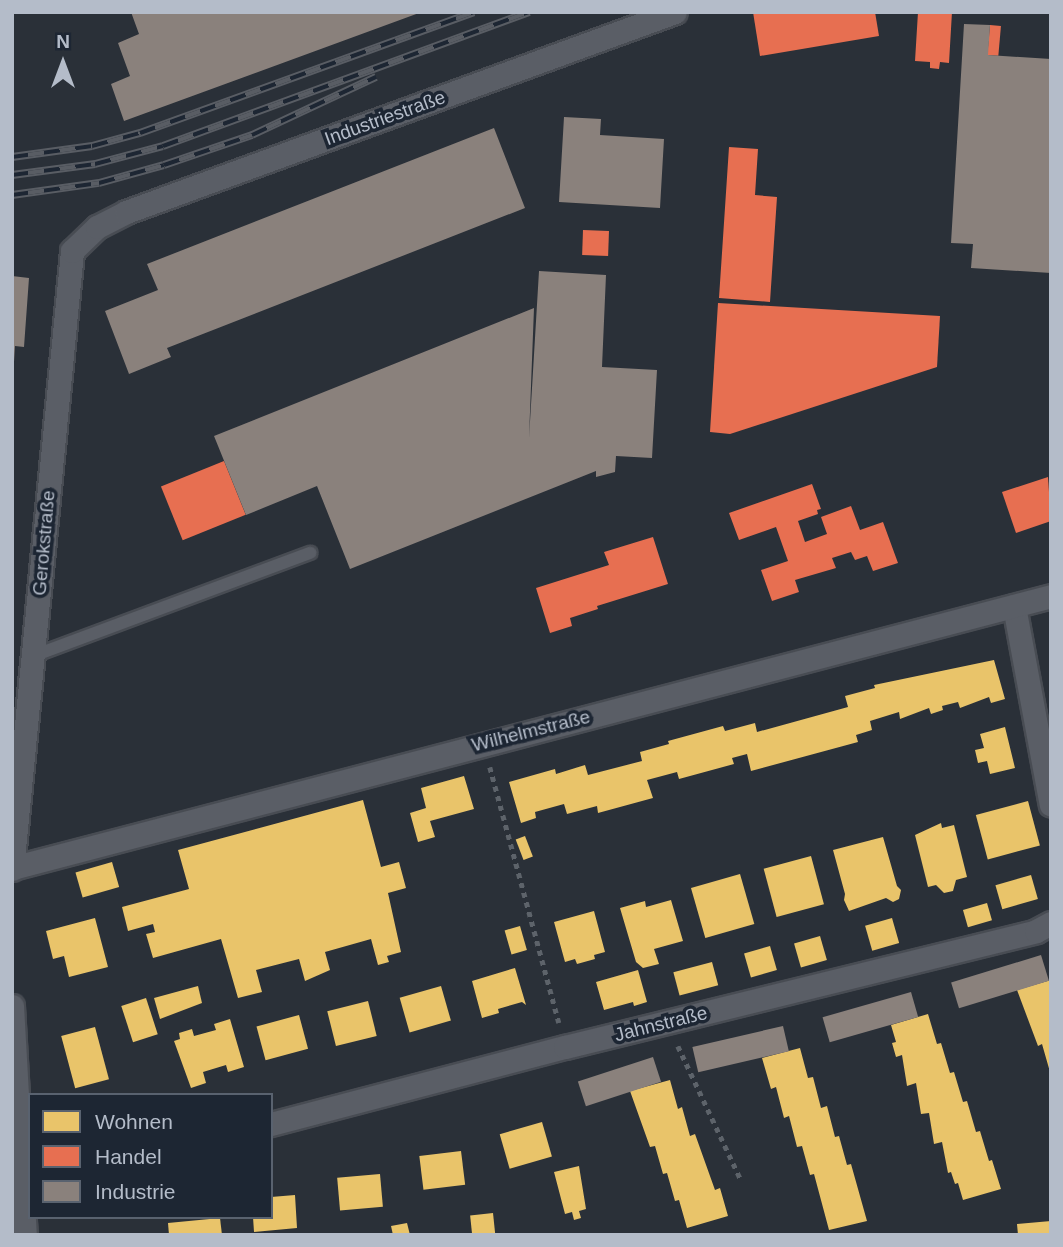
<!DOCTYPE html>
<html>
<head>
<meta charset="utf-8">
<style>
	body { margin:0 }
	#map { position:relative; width:1063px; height:1247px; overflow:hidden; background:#2a3038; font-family:Helvetica,sans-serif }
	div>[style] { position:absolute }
	.homes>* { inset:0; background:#e9c46a; transform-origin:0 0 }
	.shops>* { inset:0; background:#e76f51; transform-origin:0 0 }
	.industry>* { inset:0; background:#8a817c; transform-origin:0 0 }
	.path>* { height:4.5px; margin-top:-2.25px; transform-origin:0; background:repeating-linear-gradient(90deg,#5d636a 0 5px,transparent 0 10px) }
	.roads { filter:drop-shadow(2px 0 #484c53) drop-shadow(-2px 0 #484c53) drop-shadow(0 2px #484c53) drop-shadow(0 -2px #484c53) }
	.service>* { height:12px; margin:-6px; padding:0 6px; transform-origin:6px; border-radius:6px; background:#5a5e66 }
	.minor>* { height:23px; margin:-11.5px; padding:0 11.5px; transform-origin:11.5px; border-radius:11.5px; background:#5a5e66 }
	.rail>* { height:8px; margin-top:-4px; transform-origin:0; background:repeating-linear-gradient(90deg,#1d2633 0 16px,#595d64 0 32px); box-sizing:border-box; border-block:2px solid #595d64 }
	span { translate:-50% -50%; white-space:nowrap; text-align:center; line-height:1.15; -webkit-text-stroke:7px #1d2633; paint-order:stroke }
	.street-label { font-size:19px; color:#b4bcc9 }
	.frame { position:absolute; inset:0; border:14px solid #b4bcc9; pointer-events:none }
	.legend { position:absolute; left:28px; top:1093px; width:245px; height:126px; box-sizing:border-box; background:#1d2633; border:2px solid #59626f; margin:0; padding:9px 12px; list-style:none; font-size:21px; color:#b4bcc9 }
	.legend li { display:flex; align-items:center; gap:14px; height:35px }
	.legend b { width:35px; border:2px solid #59626f }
	.north { position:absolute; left:28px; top:28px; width:70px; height:70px; -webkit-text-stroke:5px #1d2633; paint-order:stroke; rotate:0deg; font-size:19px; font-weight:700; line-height:28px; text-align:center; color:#b4bcc9 }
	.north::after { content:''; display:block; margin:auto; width:24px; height:32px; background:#b4bcc9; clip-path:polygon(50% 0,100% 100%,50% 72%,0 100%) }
</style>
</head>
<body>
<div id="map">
	<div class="homes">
		<i style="clip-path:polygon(994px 660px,1005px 699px,991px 703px,989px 697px,960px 708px,958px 702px,942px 706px,943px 710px,931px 714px,929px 708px,900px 719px,899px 712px,870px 721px,872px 730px,856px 735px,858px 742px,751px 771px,747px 754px,732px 758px,734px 764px,679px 779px,677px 772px,647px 780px,653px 798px,598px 813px,597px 806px,567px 814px,564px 804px,535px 812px,536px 818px,521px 823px,509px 782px,555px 769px,556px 774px,585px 765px,588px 775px,642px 761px,640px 752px,669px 744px,668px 741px,723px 726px,725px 731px,755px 723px,757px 732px,848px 707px,845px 696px,875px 688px,874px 685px)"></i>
		<i style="clip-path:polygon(1005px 727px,1015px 768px,990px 774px,987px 761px,978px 763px,975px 750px,984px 748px,980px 734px)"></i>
		<i style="clip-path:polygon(464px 776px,474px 809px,430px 821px,435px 837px,418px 842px,410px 813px,426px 808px,421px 788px)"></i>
		<i style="clip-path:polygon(363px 800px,381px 867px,399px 862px,406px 888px,388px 893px,401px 952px,387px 956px,389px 962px,378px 965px,371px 939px,325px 952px,330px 970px,305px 981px,299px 959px,256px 970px,262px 992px,238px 998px,221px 939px,153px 958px,146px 934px,155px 932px,153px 924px,128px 931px,122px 907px,189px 889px,178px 850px)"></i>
		<i style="left:1028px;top:801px;width:46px;height:54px;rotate:75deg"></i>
		<i style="clip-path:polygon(941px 823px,942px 828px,954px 825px,967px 877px,956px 880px,953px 891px,944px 893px,936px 885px,928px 887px,915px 835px)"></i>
		<i style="left:525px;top:836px;width:22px;height:10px;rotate:69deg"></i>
		<i style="clip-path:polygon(883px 837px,897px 886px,901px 890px,899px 899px,893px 902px,886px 898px,849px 911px,844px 900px,845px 894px,833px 850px)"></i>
		<i style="left:811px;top:856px;width:50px;height:49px;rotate:75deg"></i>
		<i style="left:112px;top:862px;width:26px;height:38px;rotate:74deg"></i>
		<i style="left:740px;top:874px;width:52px;height:51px;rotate:74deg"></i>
		<i style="left:1031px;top:875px;width:25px;height:37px;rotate:74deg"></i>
		<i style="clip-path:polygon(671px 900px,683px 941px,654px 949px,659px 964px,643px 968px,636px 962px,620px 908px,645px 901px,646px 907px)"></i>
		<i style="left:987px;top:903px;width:18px;height:25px;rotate:74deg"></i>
		<i style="clip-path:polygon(594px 911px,605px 952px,594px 955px,595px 959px,577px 964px,575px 959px,565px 962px,554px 922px)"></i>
		<i style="clip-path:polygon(95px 918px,108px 967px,69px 977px,64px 956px,53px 959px,46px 931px)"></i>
		<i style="left:892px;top:918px;width:26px;height:28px;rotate:74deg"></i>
		<i style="left:520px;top:926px;width:25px;height:16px;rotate:74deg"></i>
		<i style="left:820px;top:936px;width:25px;height:27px;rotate:74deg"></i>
		<i style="left:770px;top:946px;width:25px;height:27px;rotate:74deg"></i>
		<i style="left:712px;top:962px;width:24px;height:40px;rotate:75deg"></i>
		<i style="clip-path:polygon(515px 968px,526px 1005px,522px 1002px,498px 1009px,499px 1013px,482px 1018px,472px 981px)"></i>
		<i style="clip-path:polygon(638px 970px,647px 1002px,634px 1006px,633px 1002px,604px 1010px,596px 982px)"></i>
		<i style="clip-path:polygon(1051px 980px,1051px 1072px,1050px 1072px,1042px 1044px,1038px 1046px,1017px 990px)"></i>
		<i style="clip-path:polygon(198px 986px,202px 1003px,160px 1019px,154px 998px)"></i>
		<i style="left:441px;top:986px;width:36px;height:43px;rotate:74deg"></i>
		<i style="left:146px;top:998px;width:38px;height:26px;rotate:72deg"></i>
		<i style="left:368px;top:1001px;width:36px;height:42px;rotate:76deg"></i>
		<i style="clip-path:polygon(928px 1014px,937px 1044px,941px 1043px,950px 1073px,954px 1072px,963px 1102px,967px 1101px,976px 1132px,980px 1131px,989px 1161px,992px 1160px,1001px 1189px,963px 1200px,958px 1183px,955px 1184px,951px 1172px,948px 1173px,942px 1142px,934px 1144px,929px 1113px,921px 1114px,916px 1083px,907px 1086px,902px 1055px,896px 1057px,892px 1043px,896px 1042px,891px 1025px)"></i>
		<i style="left:299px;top:1015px;width:35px;height:44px;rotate:75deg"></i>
		<i style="clip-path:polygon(230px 1019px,244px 1067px,228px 1072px,226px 1065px,203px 1072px,206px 1083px,191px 1088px,174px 1041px,180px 1039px,179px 1033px,192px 1029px,194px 1036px,216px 1030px,214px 1024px)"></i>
		<i style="left:95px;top:1027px;width:54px;height:35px;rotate:75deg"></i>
		<i style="clip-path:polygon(800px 1048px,808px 1078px,813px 1077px,821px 1108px,827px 1106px,835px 1137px,839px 1136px,847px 1165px,851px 1164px,867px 1221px,829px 1230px,814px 1174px,810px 1175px,802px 1146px,797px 1147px,789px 1116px,784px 1118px,776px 1087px,771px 1089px,762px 1058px)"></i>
		<i style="clip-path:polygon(670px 1080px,678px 1109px,682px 1107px,690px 1136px,695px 1134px,715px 1190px,720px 1188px,728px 1216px,687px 1228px,679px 1200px,675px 1201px,667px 1173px,663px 1174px,655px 1146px,650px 1147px,630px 1091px)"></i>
		<i style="left:542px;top:1122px;width:36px;height:44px;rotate:74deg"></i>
		<i style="left:461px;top:1151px;width:34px;height:42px;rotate:83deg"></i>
		<i style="clip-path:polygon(579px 1166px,586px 1209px,579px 1211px,581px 1218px,574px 1220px,572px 1212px,565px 1214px,554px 1172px)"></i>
		<i style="left:380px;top:1174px;width:33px;height:43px;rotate:85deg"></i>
		<i style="clip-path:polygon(295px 1195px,297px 1228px,254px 1232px,253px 1217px,271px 1217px,271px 1197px)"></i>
		<i style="left:493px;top:1213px;width:20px;height:23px;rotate:84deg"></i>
		<i style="clip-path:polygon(220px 1218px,222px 1235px,169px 1235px,168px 1223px)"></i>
		<i style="clip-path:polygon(1051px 1221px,1051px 1235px,1018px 1235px,1017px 1224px)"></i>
		<i style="clip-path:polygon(407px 1223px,410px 1235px,393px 1235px,391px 1226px)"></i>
	</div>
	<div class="shops">
		<i style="clip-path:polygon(753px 12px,875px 12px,879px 36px,760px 56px)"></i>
		<i style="clip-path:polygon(918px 12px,952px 12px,949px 63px,940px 62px,939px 69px,930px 68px,930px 62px,915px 61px)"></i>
		<i style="left:990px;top:25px;width:11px;height:30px;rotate:5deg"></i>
		<i style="clip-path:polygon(729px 147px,758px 149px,755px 195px,777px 197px,770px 302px,719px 298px)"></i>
		<i style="left:583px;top:230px;width:26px;height:25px;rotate:2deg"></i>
		<i style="clip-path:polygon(718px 303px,940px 316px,937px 367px,730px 434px,710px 432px)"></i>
		<i style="left:224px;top:461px;width:58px;height:68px;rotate:68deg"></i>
		<i style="clip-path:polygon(1048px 477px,1051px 521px,1016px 533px,1002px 492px)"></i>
		<i style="clip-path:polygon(812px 484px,821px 509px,817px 510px,818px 514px,798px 521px,805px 542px,827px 534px,821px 517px,851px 506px,860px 530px,883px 522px,898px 563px,873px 571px,867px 556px,855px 560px,851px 552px,832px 558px,836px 568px,795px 580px,799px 592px,772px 601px,761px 570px,788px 561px,776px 527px,739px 540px,729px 513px)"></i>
		<i style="clip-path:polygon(653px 537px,668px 584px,597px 606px,598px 609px,570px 618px,572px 626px,550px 633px,536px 588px,609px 565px,604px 552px)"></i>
	</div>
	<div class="industry">
		<i style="clip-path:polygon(131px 12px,419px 12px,419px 13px,124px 121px,111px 84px,130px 76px,118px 43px,139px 34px)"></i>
		<i style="clip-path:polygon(964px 24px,990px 25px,988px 55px,1051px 59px,1051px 273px,971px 268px,973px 244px,951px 243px)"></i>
		<i style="clip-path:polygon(564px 117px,601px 119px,600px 135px,664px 139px,660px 208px,559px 202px)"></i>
		<i style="clip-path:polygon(494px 128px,525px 208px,167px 348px,171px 357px,129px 374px,105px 311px,158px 290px,147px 264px)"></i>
		<i style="clip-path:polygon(539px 271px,606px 275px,602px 367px,657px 370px,652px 458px,616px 456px,615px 472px,596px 477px,596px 471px,350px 569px,317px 486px,246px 515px,214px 436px,534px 308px,529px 438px)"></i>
		<i style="clip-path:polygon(12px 276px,29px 278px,24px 347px,15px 346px,14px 362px)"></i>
		<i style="left:1041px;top:955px;width:27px;height:94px;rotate:73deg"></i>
		<i style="left:911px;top:992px;width:26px;height:92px;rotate:74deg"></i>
		<i style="left:783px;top:1026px;width:26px;height:93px;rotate:77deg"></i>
		<i style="left:653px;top:1057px;width:26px;height:79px;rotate:72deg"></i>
	</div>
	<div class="path">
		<i style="left:490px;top:767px;width:265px;rotate:74.9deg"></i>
		<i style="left:678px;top:1046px;width:146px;rotate:64.8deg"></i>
	</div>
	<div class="roads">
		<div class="service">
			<i style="left:33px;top:656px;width:296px;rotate:-20.4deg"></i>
		</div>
		<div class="minor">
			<i style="left:1014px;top:606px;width:202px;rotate:79.5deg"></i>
			<i style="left:12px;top:868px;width:1074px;rotate:-14.67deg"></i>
			<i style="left:12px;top:869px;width:621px;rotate:-84.45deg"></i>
			<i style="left:72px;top:251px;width:35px;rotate:-44deg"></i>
			<i style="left:97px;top:227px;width:33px;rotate:-27deg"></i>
			<i style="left:126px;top:212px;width:584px;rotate:-20.02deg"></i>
			<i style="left:12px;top:1006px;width:229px;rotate:86.8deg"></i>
			<i style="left:271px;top:1124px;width:304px;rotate:-14.7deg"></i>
			<i style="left:565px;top:1047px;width:485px;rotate:-13.8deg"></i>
			<i style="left:1036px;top:931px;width:17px;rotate:-28deg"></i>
		</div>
	</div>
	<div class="rail">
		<i style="left:12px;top:157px;width:81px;rotate:-7.8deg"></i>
		<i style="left:92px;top:146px;width:50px;rotate:-15.2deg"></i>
		<i style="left:140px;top:133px;width:355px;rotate:-19.9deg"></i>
		<i style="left:12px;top:175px;width:84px;rotate:-7.5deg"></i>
		<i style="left:95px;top:164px;width:70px;rotate:-14.8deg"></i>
		<i style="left:163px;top:146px;width:390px;rotate:-20.1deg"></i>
		<i style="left:12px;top:195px;width:88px;rotate:-7.9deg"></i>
		<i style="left:99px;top:183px;width:67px;rotate:-15.5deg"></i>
		<i style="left:164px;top:165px;width:93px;rotate:-18.8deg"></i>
		<i style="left:252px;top:135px;width:137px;rotate:-25.1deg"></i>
	</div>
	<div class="street-label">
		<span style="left:385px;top:118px;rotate:-20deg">Industriestraße</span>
		<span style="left:44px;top:543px;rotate:-85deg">Gerokstraße</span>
		<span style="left:531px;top:731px;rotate:-14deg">Wilhelmstraße</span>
		<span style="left:661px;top:1024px;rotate:-14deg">Jahnstraße</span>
	</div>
	<div class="frame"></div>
	<ul class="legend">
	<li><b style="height:19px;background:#e9c46a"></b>Wohnen</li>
	<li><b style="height:19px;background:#e76f51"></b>Handel</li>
	<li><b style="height:19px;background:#8a817c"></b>Industrie</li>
	</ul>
	<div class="north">N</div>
</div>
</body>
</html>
